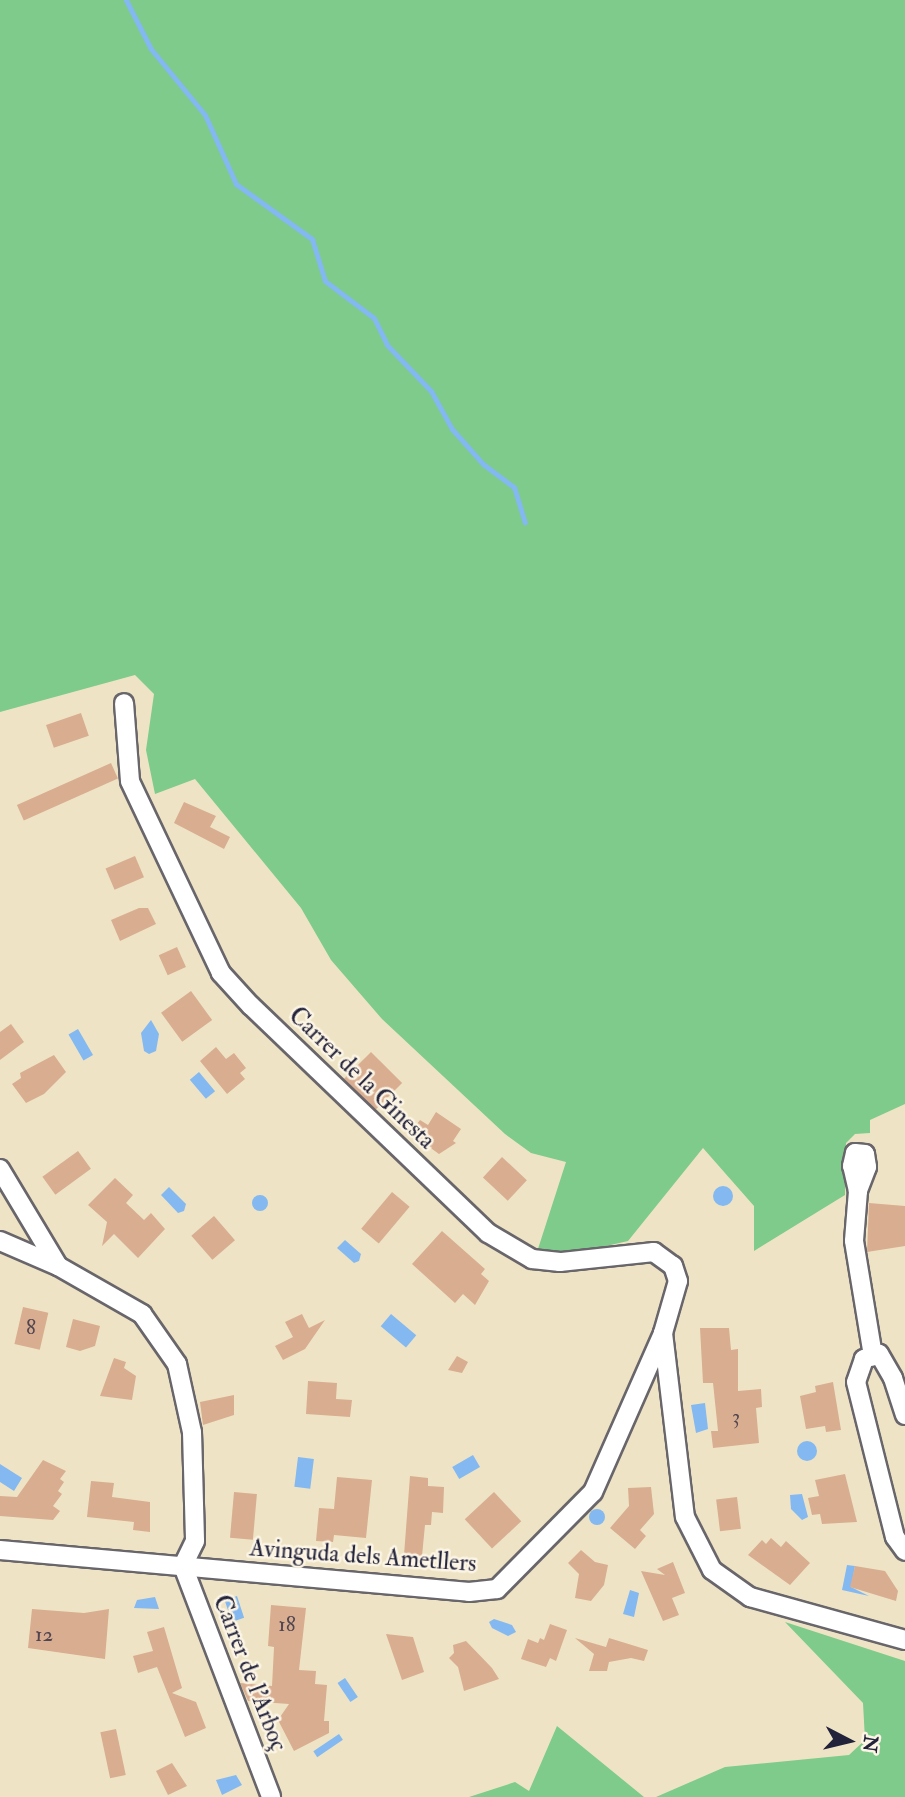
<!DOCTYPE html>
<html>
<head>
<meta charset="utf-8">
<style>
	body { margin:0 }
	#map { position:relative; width:905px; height:1797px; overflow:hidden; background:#eee4c5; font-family:"IM FELL Double Pica",serif }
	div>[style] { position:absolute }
	.green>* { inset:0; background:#7ecb8b }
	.water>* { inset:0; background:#83b8f1; transform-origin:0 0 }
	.round { border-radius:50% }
	.stream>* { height:5px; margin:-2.5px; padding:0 2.5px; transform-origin:2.5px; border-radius:2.5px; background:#83b8f1 }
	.building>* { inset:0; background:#d9ad90; transform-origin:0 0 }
	.roads { filter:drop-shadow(2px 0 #69666b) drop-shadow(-2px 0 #69666b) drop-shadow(0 2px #69666b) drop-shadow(0 -2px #69666b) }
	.minor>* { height:18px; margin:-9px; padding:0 9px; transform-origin:9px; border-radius:9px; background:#fff }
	span { translate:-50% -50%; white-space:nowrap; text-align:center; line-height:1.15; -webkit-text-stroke:5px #fcf5e5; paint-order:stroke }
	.number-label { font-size:21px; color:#504550 }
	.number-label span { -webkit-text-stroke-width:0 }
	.street-label { font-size:24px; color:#22223b }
	.north { position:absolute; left:814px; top:1706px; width:70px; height:70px; -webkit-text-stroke:5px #fcf5e5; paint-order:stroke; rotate:97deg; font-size:19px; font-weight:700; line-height:28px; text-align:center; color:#22223b }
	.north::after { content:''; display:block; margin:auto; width:24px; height:32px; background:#22223b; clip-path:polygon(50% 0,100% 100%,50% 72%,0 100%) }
</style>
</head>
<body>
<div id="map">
	<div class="green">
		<i style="clip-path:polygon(0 0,905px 0,905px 1104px,870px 1120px,870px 1133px,855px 1134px,846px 1143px,845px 1195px,754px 1251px,754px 1206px,703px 1148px,628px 1241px,567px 1255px,537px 1252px,566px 1162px,531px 1153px,505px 1134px,382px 1019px,331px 960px,301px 908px,195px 779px,155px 794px,146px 750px,154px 694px,135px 675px,0 712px)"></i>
		<i style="clip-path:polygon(785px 1622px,905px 1661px,905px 1797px,656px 1797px,725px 1767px,849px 1755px,865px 1740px,863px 1703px)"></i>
		<i style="clip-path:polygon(557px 1726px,644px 1797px,469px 1797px,515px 1782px,529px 1791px)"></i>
	</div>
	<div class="water">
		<i style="clip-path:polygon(151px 1020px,159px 1034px,156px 1051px,149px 1054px,144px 1051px,141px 1033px)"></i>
		<i style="left:78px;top:1029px;width:30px;height:11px;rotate:60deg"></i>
		<i style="left:199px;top:1072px;width:25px;height:12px;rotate:50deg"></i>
		<i class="round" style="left:713px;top:1186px;width:20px;height:20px"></i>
		<i style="clip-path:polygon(169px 1187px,186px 1204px,184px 1211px,178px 1213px,161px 1195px)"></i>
		<i class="round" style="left:252px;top:1195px;width:16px;height:16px"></i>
		<i style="clip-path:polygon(345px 1240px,361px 1254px,359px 1261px,354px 1263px,337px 1248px)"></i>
		<i style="left:391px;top:1314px;width:33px;height:16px;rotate:40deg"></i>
		<i style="clip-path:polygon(705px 1403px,708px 1429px,696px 1433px,691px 1405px)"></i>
		<i class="round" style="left:797px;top:1441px;width:20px;height:20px"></i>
		<i style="left:473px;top:1455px;width:14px;height:24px;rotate:60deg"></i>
		<i style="left:298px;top:1457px;width:16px;height:30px;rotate:7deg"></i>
		<i style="clip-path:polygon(0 1464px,22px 1478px,14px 1491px,0 1482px)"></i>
		<i style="clip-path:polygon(802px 1494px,808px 1517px,802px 1520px,791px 1509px,790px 1495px)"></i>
		<i class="round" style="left:589px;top:1509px;width:16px;height:16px"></i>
		<i style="clip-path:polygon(847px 1565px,855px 1566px,851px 1587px,869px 1596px,842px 1590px)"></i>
		<i style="clip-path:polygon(630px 1590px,639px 1593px,634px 1617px,623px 1614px)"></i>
		<i style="left:237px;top:1596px;width:23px;height:13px;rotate:72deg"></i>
		<i style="clip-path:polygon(155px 1597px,159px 1609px,134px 1608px,137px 1600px)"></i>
		<i style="clip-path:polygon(494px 1619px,512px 1625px,516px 1632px,508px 1636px,492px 1628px,489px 1622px)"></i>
		<i style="left:345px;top:1678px;width:23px;height:9px;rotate:56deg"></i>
		<i style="left:339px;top:1734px;width:7px;height:31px;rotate:56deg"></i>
		<i style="clip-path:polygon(236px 1775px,242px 1785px,222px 1795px,216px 1780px)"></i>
	</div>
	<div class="stream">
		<i style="left:126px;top:0;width:55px;rotate:63deg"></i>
		<i style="left:151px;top:49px;width:85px;rotate:50.7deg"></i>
		<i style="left:205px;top:115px;width:76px;rotate:65.8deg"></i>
		<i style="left:236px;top:184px;width:94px;rotate:35.9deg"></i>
		<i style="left:312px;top:239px;width:44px;rotate:72.8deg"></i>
		<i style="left:325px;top:281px;width:61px;rotate:37.1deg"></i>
		<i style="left:374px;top:318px;width:30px;rotate:64deg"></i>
		<i style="left:387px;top:345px;width:64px;rotate:46.3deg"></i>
		<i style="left:431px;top:391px;width:43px;rotate:61.1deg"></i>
		<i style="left:452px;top:429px;width:47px;rotate:48.5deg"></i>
		<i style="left:483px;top:464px;width:39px;rotate:37deg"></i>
		<i style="left:514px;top:487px;width:37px;rotate:73deg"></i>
	</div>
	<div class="building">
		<i style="left:81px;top:713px;width:24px;height:37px;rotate:71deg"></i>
		<i style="left:111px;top:763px;width:17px;height:103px;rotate:66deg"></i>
		<i style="clip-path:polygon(184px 802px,216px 816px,210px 827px,230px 837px,224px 849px,174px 823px)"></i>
		<i style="left:135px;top:856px;width:23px;height:32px;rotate:67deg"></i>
		<i style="clip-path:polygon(139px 908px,148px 908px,156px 924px,120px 941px,111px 920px)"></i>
		<i style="left:177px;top:947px;width:22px;height:20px;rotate:66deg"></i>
		<i style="left:191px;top:991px;width:36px;height:37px;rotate:54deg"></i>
		<i style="clip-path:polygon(11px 1024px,24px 1042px,0 1060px,0 1032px)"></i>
		<i style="clip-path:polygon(216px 1047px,226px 1059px,234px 1053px,246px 1068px,240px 1073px,245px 1079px,227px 1094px,200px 1061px)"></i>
		<i style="left:371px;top:1052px;width:44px;height:38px;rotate:45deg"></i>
		<i style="clip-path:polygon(54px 1055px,66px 1072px,44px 1094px,26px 1103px,12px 1084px,21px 1078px,20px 1073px)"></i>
		<i style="clip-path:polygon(436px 1112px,461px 1129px,453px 1141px,456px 1143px,439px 1154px,410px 1133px,420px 1120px,428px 1125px)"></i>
		<i style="left:78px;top:1151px;width:22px;height:44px;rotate:54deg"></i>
		<i style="left:502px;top:1157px;width:34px;height:28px;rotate:43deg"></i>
		<i style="clip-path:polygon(115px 1178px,133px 1195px,126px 1203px,144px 1220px,151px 1213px,165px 1229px,138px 1258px,114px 1234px,102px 1246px,107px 1222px,88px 1205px)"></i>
		<i style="left:392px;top:1192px;width:23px;height:48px;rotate:40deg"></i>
		<i style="clip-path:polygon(869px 1203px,905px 1206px,905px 1246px,867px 1252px)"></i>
		<i style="left:214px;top:1216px;width:32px;height:30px;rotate:49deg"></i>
		<i style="clip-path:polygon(442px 1231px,485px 1269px,481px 1274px,489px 1281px,475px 1305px,463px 1294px,455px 1303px,412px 1264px)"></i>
		<i style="left:23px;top:1307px;width:26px;height:38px;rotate:13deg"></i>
		<i style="clip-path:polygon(302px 1314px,309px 1328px,325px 1320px,305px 1349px,283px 1360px,275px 1346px,293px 1337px,285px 1322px)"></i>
		<i style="clip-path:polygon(73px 1319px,100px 1326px,95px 1346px,80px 1351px,66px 1347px)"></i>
		<i style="clip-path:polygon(700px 1328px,729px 1328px,731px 1350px,738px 1349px,738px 1391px,761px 1389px,762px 1407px,756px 1408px,759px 1443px,713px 1448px,711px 1431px,718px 1431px,713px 1383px,703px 1383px)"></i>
		<i style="clip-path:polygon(457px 1356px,468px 1362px,462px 1373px,448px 1370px)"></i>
		<i style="clip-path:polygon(114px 1358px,126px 1362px,124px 1368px,136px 1376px,132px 1400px,100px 1396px)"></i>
		<i style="clip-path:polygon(308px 1381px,337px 1383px,336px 1399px,352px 1400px,350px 1417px,306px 1414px)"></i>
		<i style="clip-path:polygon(833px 1382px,841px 1430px,826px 1432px,825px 1426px,806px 1429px,800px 1396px,816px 1392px,815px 1386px)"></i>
		<i style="clip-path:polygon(234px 1395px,234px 1415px,203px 1425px,200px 1402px)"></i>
		<i style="clip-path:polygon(43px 1460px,66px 1471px,60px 1479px,64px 1482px,58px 1491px,62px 1494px,53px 1506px,60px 1511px,53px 1520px,0 1516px,0 1496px,17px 1497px)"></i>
		<i style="clip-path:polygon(845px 1474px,857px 1522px,822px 1524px,820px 1514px,812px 1515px,808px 1498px,819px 1496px,815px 1480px)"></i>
		<i style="clip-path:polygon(410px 1476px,428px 1478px,428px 1486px,444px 1487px,443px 1513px,432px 1512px,431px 1525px,425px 1525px,422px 1556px,404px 1555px)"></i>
		<i style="clip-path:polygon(337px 1477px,372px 1480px,366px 1538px,334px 1535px,333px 1542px,316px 1541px,319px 1508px,334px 1509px)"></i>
		<i style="clip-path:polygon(91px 1481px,114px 1483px,112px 1497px,150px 1502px,150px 1532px,133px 1530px,134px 1522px,87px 1517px)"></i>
		<i style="clip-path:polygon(651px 1487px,654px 1514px,640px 1530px,646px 1536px,635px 1549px,610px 1528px,629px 1506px,628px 1488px)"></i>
		<i style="left:234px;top:1492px;width:23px;height:46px;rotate:5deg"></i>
		<i style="left:494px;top:1492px;width:40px;height:40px;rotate:47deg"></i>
		<i style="left:737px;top:1497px;width:32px;height:21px;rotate:83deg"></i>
		<i style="clip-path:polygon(771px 1538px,781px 1547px,786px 1541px,810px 1563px,790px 1585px,748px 1555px,762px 1540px,766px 1544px)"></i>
		<i style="clip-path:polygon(581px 1550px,595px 1562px,608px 1565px,604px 1585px,591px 1601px,575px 1598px,579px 1574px,568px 1563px)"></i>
		<i style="clip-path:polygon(673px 1562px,685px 1593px,672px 1598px,679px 1615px,663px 1621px,641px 1571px,665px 1575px,657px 1569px)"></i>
		<i style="clip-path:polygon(855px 1566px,885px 1571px,898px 1591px,896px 1601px,850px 1587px)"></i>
		<i style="clip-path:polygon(271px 1605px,306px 1608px,299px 1670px,316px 1671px,315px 1684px,327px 1685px,324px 1721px,329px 1721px,329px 1733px,294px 1751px,278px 1720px,289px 1704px,248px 1701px,240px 1683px,272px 1686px,274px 1647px,268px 1646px)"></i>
		<i style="clip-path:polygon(32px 1609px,84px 1613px,109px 1609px,105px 1659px,28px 1648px)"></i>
		<i style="clip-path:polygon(550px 1624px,567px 1630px,556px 1661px,550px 1658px,546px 1667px,521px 1659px,528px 1639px,538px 1643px,540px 1638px,544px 1640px)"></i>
		<i style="clip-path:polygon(164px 1627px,182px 1688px,172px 1693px,196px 1702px,206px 1728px,185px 1737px,157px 1667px,138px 1673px,133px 1656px,153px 1651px,147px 1632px)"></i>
		<i style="clip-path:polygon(386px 1634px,413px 1637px,424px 1672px,402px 1680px)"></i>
		<i style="clip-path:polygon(575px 1638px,606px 1647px,609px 1638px,648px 1650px,644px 1661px,631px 1658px,609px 1662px,607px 1671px,589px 1671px,594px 1654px)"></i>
		<i style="clip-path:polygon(466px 1641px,492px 1668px,499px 1679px,464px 1691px,458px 1667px,449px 1658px,454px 1653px,453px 1645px)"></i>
		<i style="left:116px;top:1729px;width:47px;height:16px;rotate:78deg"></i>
		<i style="clip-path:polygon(172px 1763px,187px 1786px,168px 1795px,156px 1771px)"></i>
	</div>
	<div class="roads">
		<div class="minor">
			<i style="left:0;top:1169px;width:113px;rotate:59.1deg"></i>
			<i style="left:858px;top:1191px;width:26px;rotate:-103deg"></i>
			<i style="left:852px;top:1166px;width:13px;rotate:-77deg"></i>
			<i style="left:855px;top:1153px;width:10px;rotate:6deg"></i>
			<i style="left:865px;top:1154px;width:13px;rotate:81deg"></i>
			<i style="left:867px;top:1167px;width:26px;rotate:111deg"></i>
			<i style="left:858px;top:1191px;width:50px;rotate:94.6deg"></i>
			<i style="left:854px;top:1241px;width:117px;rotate:80.6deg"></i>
			<i style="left:0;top:1241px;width:63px;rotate:23.3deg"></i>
			<i style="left:58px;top:1266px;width:97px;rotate:29.7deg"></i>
			<i style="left:142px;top:1314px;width:61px;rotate:55deg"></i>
			<i style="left:177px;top:1364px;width:70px;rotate:77.6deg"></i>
			<i style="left:192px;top:1432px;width:109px;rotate:88.4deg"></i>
			<i style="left:195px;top:1541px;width:28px;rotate:116deg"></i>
			<i style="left:183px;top:1566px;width:247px;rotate:69.1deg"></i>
			<i style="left:663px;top:1333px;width:185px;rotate:83.2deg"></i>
			<i style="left:685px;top:1517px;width:59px;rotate:63deg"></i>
			<i style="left:712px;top:1570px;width:47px;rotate:35.4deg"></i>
			<i style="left:750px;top:1597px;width:161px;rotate:15.5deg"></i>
			<i style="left:905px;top:1415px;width:39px;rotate:-108deg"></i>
			<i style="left:893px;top:1378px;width:28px;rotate:-120deg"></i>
			<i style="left:879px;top:1354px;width:16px;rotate:162deg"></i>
			<i style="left:864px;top:1359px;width:24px;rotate:109deg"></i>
			<i style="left:856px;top:1382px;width:160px;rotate:75.9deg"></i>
			<i style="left:895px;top:1537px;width:17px;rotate:54deg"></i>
			<i style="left:0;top:1550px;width:471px;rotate:5.1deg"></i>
			<i style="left:469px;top:1592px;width:28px;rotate:-6deg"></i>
			<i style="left:497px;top:1589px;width:136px;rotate:-45.3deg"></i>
			<i style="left:593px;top:1492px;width:174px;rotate:-66.2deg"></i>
			<i style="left:663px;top:1333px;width:54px;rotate:-73.9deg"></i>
			<i style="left:678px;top:1281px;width:16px;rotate:-108deg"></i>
			<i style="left:673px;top:1266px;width:24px;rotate:-144deg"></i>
			<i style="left:654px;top:1252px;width:95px;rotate:173.9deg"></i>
			<i style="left:560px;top:1262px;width:28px;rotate:-174deg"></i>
			<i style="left:532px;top:1259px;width:51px;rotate:-149.4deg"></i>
			<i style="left:488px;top:1233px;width:328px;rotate:-136.2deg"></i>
			<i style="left:251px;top:1006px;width:45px;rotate:-132.3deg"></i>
			<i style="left:221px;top:973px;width:212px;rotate:-115.4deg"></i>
			<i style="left:130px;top:781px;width:78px;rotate:-94.4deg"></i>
		</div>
	</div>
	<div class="number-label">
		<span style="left:31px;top:1328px">8</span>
		<span style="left:736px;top:1417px">3</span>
		<span style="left:287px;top:1625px">18</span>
		<span style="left:44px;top:1635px">12</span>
	</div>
	<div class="street-label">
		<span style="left:362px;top:1078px;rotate:44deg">Carrer de la Ginesta</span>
		<span style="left:363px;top:1556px;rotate:4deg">Avinguda dels Ametllers</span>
		<span style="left:250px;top:1673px;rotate:69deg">Carrer de l'Arboç</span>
	</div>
	<div class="north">N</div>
</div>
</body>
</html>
